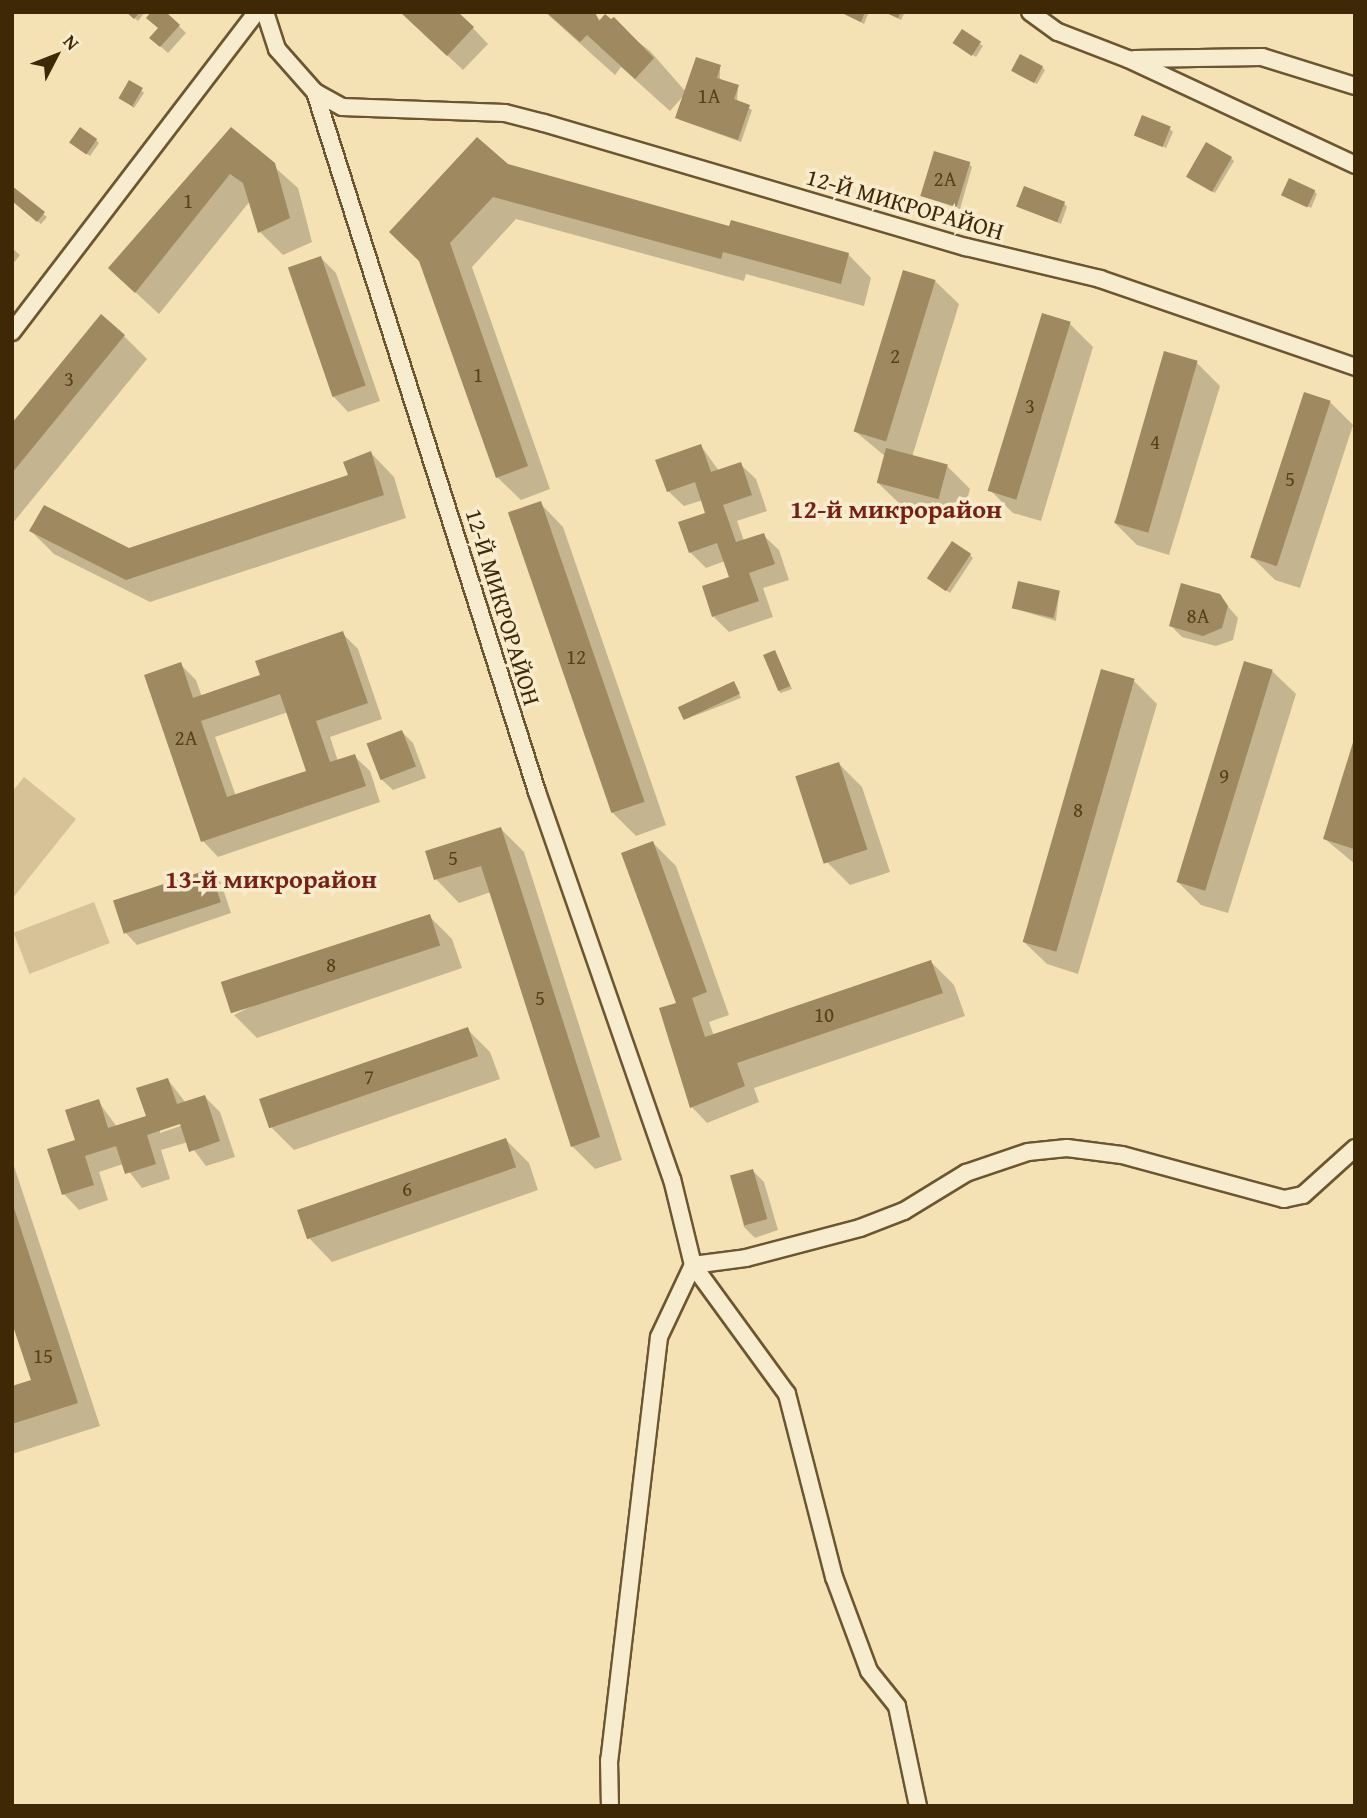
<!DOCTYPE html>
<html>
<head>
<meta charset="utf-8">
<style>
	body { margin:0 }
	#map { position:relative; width:1367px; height:1818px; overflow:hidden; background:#f5e2b4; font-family:"Gentium Book Plus",serif }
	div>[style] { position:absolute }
	.green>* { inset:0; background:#d6c296; transform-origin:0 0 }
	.shadow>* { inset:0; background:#0003 }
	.building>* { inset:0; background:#9e8960; transform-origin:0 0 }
	.roads { filter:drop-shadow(2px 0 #6c5631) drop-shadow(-2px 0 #6c5631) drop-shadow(0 2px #6c5631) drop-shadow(0 -2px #6c5631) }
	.minor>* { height:16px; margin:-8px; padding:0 8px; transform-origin:8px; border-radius:8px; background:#f8ecce }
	span { translate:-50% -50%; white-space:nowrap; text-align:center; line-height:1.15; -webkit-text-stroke:7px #f8ecce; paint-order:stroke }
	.number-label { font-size:21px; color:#57401c }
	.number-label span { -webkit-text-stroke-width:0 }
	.street-label { font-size:24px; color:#3f2805 }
	.neighbourhood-label { font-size:26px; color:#7a1f14; font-weight:700 }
	.frame { position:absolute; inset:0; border:14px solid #3f2805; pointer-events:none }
	.north { position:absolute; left:21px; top:21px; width:70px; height:70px; -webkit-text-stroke:5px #f8ecce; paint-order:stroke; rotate:48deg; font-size:19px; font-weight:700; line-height:28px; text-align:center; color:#3f2805 }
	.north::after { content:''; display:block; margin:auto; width:24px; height:32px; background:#3f2805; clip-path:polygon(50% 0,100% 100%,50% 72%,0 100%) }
</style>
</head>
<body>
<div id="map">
	<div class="green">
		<i style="clip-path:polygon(24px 777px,76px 819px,12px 899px,12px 792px)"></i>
		<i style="left:94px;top:902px;width:44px;height:86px;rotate:69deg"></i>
	</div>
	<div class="shadow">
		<i style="clip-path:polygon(128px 12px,145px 12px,138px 21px)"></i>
		<i style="clip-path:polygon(401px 12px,473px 28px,488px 44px,463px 70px)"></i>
		<i style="clip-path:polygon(545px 12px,592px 12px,601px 21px,605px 16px,650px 51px,686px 92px,720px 67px,720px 80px,738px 87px,737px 102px,752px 110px,741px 142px,680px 120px,677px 117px,685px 94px,670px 111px,621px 67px,615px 75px)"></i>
		<i style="clip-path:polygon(840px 12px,869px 12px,864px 24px)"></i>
		<i style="clip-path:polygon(884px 12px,905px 12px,901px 20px)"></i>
		<i style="clip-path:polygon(179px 26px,186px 33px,168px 53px,151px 38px)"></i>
		<i style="clip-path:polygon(962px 32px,983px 46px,976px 57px,958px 46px)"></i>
		<i style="clip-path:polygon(1042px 67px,1045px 70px,1037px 84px,1017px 74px)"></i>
		<i style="clip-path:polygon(141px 90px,144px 93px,134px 108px,123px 100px)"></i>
		<i style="clip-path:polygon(232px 129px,298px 188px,312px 242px,283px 255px,260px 232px,250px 201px,159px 314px,133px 290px)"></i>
		<i style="clip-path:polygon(1170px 129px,1173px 132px,1166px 148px,1136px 134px)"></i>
		<i style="clip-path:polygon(96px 140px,99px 143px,90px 156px,74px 145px)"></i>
		<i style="clip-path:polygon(1231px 158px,1234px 161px,1215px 193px,1191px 180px)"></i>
		<i style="clip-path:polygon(969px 164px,972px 167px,960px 209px,923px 196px)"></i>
		<i style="clip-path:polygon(507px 165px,730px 228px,848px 254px,871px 278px,864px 306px,746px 274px,744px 281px,516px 219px,472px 267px,550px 489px,521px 500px,497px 477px,422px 262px)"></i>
		<i style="clip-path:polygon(12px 188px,47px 217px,41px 224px,12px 200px)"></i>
		<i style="clip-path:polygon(1314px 191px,1317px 194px,1311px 208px,1283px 194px)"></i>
		<i style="clip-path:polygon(1064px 203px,1067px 207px,1061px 224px,1018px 206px)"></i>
		<i style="clip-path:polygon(12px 248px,20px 255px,12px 265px)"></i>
		<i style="clip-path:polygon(321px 258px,336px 273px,380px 401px,348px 412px,333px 396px)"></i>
		<i style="clip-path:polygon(935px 281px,959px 304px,912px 457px,947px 466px,970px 489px,961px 522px,902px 506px,878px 483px,886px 457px,856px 432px)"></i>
		<i style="clip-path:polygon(1070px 324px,1093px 347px,1041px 521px,1013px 513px,990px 490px)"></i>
		<i style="clip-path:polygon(124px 336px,147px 359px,12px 524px,12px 426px)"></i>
		<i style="clip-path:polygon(1197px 363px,1220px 386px,1169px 555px,1137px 545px,1114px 522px)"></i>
		<i style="clip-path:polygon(1330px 402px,1353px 425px,1300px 588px,1275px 580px,1252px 557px)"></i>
		<i style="clip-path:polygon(701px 446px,719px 471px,740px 464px,756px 479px,767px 511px,737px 521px,744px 541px,763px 535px,779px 550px,789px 580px,763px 588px,773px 617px,729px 632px,714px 617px,704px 587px,731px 578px,725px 561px,706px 568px,690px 552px,708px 514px,703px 500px,684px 506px,668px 491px)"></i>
		<i style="clip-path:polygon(371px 453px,394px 477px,406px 518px,150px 602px,54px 554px,31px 531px,129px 550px,350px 476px)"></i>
		<i style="clip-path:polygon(540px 503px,563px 527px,666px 825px,636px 836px,613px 813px)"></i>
		<i style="clip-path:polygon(970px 555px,973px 558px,950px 593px,933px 581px)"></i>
		<i style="clip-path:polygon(1059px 593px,1056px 621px,1013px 608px)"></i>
		<i style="clip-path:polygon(1219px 596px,1238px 618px,1233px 640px,1216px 646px,1182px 637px,1171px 626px)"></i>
		<i style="clip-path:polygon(evenodd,342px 633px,358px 649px,382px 719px,330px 737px,338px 761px,354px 756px,370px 771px,380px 802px,218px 857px,203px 841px,146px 676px,180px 664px,196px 680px,202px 697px,262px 676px,342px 633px,288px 712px,308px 772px,236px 796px,215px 737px,288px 712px)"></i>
		<i style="clip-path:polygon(775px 652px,792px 689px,781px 693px,778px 690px)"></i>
		<i style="clip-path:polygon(1272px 671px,1296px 694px,1228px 913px,1201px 905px,1178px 882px)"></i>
		<i style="clip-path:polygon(1134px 681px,1157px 704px,1078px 974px,1047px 964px,1023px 941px)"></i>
		<i style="clip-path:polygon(734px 683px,741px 698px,686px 719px,683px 716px)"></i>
		<i style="clip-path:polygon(402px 732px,413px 743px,426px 778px,393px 790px,381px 779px)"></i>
		<i style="clip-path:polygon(1355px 740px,1355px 864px,1325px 839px)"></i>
		<i style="clip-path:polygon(839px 764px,862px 787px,890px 872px,850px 885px,827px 862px)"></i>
		<i style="clip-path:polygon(501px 829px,524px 852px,622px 1160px,595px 1169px,572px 1146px,491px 892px,459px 903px,436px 879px,428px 852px)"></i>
		<i style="clip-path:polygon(653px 843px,676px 866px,729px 1015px,709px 1022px,714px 1036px,931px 962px,954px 985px,965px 1016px,754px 1088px,759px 1102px,707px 1123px,692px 1107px,662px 1010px,678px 1004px)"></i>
		<i style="clip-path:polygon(209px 871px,221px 883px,231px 913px,137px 945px,126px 933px)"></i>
		<i style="clip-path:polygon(429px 916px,452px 939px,462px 968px,257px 1038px,234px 1015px)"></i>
		<i style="clip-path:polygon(467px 1029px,490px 1052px,500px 1079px,294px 1150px,271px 1127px)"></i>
		<i style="clip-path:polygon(evenodd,168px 1080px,186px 1103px,205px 1097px,220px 1112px,235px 1157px,206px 1166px,188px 1142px,161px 1150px,170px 1179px,142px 1188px,123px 1164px,99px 1172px,108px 1200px,79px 1210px,64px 1194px,77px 1141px,98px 1101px,117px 1127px,148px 1118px,168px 1080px,188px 1120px,189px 1123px,160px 1133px,160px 1129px,188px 1120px)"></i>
		<i style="clip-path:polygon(506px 1140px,529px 1163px,538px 1190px,332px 1262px,309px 1238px)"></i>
		<i style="clip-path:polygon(12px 1160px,100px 1426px,12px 1454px,12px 1388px,33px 1381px,12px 1317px)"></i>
		<i style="clip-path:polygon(753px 1171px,764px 1182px,778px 1230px,755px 1238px,744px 1227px,732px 1177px)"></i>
	</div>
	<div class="building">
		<i style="clip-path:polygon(126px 12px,140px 12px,134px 19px)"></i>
		<i style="clip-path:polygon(151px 12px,166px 12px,180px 25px,160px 47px,149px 38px,158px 28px,146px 18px)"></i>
		<i style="clip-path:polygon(400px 12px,458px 12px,474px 27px,447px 56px)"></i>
		<i style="clip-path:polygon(546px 12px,595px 12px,599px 21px,605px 14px,611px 19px,614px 17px,654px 58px,635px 79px,587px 35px,580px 42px)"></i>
		<i style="clip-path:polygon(840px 12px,865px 12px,861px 22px)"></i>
		<i style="clip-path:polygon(884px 12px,901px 12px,898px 18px)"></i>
		<i style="left:962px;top:29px;width:23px;height:17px;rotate:34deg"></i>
		<i style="left:1020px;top:54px;width:26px;height:19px;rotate:28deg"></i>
		<i style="clip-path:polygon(696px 57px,721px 65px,717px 78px,739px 85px,734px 99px,750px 105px,738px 140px,675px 118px)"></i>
		<i style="left:129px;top:80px;width:16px;height:21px;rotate:30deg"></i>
		<i style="left:1142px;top:115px;width:31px;height:22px;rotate:22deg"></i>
		<i style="left:80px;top:127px;width:21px;height:19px;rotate:35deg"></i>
		<i style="clip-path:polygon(231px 127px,275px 163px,290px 218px,258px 233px,243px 183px,230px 174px,135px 293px,108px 268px)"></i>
		<i style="clip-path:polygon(477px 137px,508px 164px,729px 226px,731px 220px,849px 253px,841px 284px,723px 252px,721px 259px,493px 197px,450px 243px,528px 466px,496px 478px,419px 261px,389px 232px)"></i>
		<i style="left:1206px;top:142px;width:30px;height:40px;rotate:30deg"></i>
		<i style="left:934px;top:151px;width:38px;height:47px;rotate:17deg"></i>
		<i style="left:1289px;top:178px;width:29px;height:19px;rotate:25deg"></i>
		<i style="clip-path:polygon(12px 186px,45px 212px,37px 222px,12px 201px)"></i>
		<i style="left:1024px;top:186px;width:44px;height:22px;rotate:21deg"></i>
		<i style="left:321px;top:256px;width:137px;height:35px;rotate:71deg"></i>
		<i style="left:903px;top:270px;width:34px;height:169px;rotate:17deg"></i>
		<i style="left:1042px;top:313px;width:30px;height:186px;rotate:17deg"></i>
		<i style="clip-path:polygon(101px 314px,125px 335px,12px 473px,12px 423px)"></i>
		<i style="left:1164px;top:351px;width:35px;height:179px;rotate:16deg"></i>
		<i style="left:1304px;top:392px;width:28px;height:174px;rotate:18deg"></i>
		<i style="clip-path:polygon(701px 444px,711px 472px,741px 462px,752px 495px,723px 505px,736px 542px,764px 533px,775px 564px,749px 573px,759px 601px,712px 617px,702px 586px,729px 577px,717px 543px,689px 553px,678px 522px,705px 513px,695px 482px,667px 492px,655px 460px)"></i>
		<i style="left:886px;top:448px;width:64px;height:36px;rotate:15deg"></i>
		<i style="clip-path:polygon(371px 451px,384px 495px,126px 580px,29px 531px,44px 505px,129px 548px,348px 475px,343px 462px)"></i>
		<i style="left:541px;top:501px;width:318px;height:35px;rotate:71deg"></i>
		<i style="left:952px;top:541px;width:23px;height:45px;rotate:34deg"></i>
		<i style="left:1018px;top:581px;width:43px;height:28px;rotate:13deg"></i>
		<i style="clip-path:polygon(1181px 583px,1220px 594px,1228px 606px,1222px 628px,1203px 636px,1169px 626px)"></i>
		<i style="clip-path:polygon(evenodd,343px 631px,368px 703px,316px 721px,330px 762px,355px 754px,366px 786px,201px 842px,144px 675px,181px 662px,193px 698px,260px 675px,255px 661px,343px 631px,280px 694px,306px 771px,227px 797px,201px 721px,280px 694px)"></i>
		<i style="left:775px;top:650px;width:39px;height:13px;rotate:67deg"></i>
		<i style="left:1244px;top:661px;width:30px;height:231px;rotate:17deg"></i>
		<i style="left:1101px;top:669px;width:35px;height:284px;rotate:16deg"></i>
		<i style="left:734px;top:681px;width:14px;height:62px;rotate:65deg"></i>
		<i style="left:402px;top:730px;width:39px;height:38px;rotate:69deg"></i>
		<i style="clip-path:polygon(1355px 736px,1355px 845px,1354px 849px,1323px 839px)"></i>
		<i style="left:839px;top:762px;width:92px;height:46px;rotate:72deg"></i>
		<i style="clip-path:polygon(501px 827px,600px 1137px,571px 1147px,481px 866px,434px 880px,425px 851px)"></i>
		<i style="clip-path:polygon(653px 841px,707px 992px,692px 998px,705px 1037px,931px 960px,943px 993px,737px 1063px,745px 1086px,690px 1108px,659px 1008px,676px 1003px,621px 853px)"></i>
		<i style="left:210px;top:869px;width:35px;height:102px;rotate:72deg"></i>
		<i style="left:430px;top:914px;width:33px;height:220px;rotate:72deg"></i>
		<i style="left:468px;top:1027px;width:31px;height:221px;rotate:71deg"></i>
		<i style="clip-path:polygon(168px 1078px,177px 1104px,205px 1095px,220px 1141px,189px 1152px,180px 1124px,147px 1135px,156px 1164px,125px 1174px,116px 1146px,85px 1156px,94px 1185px,62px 1195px,47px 1149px,75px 1140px,65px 1110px,99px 1099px,108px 1128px,146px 1116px,136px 1088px)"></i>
		<i style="left:506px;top:1138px;width:31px;height:221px;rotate:71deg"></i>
		<i style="left:753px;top:1169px;width:52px;height:24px;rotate:74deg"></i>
		<i style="clip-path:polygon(13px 1205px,78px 1403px,12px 1424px,12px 1386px,31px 1380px,12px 1323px)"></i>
	</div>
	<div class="roads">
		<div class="minor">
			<i style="left:265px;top:12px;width:39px;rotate:72deg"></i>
			<i style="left:277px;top:49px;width:57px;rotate:48.5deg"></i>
			<i style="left:315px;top:92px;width:31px;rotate:29deg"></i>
			<i style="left:342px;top:107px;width:163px;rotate:2.1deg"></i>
			<i style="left:505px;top:113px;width:40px;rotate:14.4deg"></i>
			<i style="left:544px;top:123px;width:440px;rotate:16.4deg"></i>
			<i style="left:966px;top:247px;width:138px;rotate:13.4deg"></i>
			<i style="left:1100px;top:279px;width:270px;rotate:19deg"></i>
			<i style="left:1030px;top:12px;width:34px;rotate:36deg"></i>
			<i style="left:1058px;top:32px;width:75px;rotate:21.1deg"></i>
			<i style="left:1128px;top:59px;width:251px;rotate:25deg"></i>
			<i style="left:1134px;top:59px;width:128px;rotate:-0.9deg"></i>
			<i style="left:1262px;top:57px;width:97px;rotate:17.3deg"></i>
			<i style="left:315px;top:92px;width:734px;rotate:72.4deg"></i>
			<i style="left:537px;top:792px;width:410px;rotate:70.8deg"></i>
			<i style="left:672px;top:1179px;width:89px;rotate:76.3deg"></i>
			<i style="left:693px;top:1265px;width:80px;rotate:115.3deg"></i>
			<i style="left:659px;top:1337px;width:426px;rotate:96.7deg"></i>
			<i style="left:609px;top:1760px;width:46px;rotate:88.8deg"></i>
			<i style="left:12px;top:332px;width:403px;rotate:-52.6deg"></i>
			<i style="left:918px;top:1806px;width:102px;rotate:-101.9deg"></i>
			<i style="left:897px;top:1706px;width:45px;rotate:-128.7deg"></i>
			<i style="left:869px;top:1671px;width:100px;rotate:-110.4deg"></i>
			<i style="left:834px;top:1577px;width:189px;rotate:-104.4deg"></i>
			<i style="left:787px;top:1394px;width:160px;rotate:-126.1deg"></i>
			<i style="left:693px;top:1265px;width:53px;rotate:-7.5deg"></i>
			<i style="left:746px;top:1258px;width:118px;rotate:-14.7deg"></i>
			<i style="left:860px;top:1228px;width:47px;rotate:-21.1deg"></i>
			<i style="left:904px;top:1211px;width:73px;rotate:-31.5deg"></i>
			<i style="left:966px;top:1173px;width:65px;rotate:-18.7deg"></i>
			<i style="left:1028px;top:1152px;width:39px;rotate:-6deg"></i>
			<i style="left:1067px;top:1148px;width:55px;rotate:7.3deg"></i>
			<i style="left:1122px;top:1155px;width:168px;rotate:15.2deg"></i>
			<i style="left:1284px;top:1199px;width:19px;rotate:-12deg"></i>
			<i style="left:1303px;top:1195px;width:70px;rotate:-42.1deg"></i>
		</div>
	</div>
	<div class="number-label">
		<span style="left:709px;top:96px">1А</span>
		<span style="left:945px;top:179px">2А</span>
		<span style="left:188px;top:201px">1</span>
		<span style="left:895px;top:356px">2</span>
		<span style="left:478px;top:375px">1</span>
		<span style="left:69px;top:379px">3</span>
		<span style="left:1030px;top:406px">3</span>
		<span style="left:1155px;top:442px">4</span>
		<span style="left:1290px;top:479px">5</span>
		<span style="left:1198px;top:616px">8А</span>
		<span style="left:576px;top:657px">12</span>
		<span style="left:186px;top:738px">2А</span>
		<span style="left:1224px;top:776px">9</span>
		<span style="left:1078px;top:810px">8</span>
		<span style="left:453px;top:858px">5</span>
		<span style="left:331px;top:965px">8</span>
		<span style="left:540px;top:998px">5</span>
		<span style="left:824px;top:1015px">10</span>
		<span style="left:369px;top:1077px">7</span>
		<span style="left:407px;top:1189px">6</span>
		<span style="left:43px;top:1356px">15</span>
	</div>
	<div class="street-label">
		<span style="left:905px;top:204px;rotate:16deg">12-Й МИКРОРАЙОН</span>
		<span style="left:503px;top:607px;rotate:73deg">12-Й МИКРОРАЙОН</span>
	</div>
	<div class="neighbourhood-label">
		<span style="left:896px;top:509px">12-й микрорайон</span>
		<span style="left:271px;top:879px">13-й микрорайон</span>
	</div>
	<div class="frame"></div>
	<div class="north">N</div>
</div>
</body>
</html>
